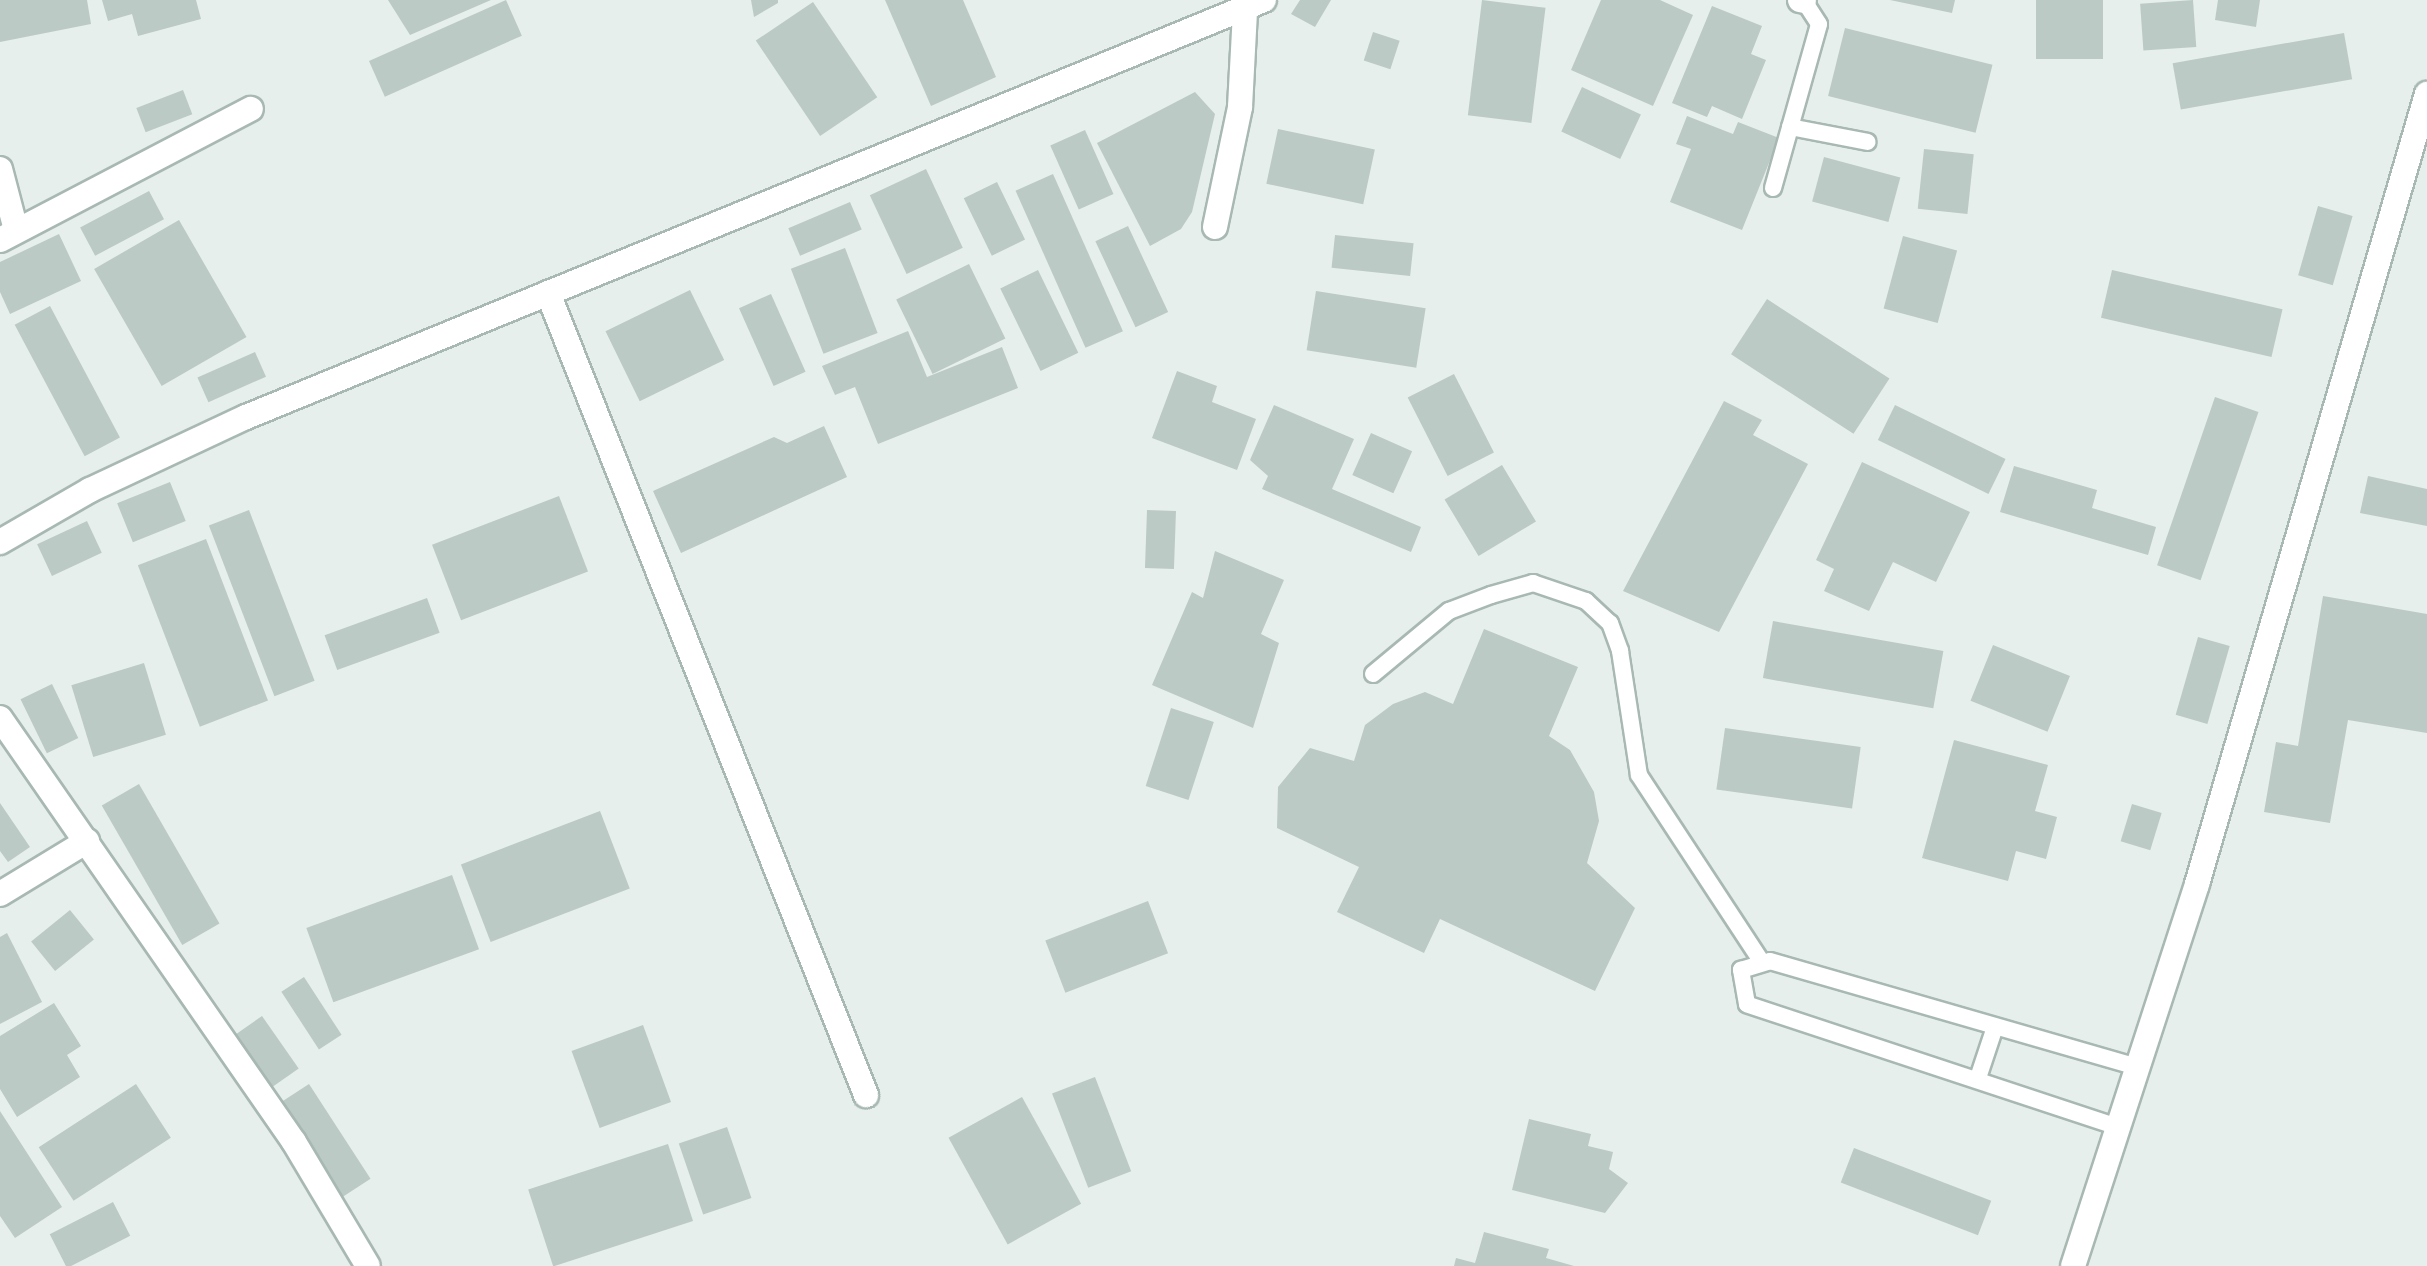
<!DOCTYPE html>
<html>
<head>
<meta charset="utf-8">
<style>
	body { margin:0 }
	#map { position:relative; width:2427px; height:1266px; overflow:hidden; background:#e6efeb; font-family:Quicksand,sans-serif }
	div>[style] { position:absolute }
	.building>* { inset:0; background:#bbcac4; transform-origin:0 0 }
	.roads { filter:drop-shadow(2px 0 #a8b8b2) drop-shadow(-2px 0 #a8b8b2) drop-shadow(0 2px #a8b8b2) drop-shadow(0 -2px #a8b8b2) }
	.lane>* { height:16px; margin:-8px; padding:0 8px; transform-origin:8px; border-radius:8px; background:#fff }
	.street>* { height:24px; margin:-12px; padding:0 12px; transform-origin:12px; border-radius:12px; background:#fff }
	span { translate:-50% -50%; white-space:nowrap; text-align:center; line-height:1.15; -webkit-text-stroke:8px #f7fbf9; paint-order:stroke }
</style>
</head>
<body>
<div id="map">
	<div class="building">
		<i style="clip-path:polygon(0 0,87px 0,91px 24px,0 42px)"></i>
		<i style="clip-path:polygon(102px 0,196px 0,201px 19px,138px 36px,132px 14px,108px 21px)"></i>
		<i style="clip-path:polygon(388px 0,491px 0,410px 35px)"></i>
		<i style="left:506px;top:0;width:39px;height:150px;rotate:66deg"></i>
		<i style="clip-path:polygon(751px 0,778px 0,778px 3px,754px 17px)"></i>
		<i style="clip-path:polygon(885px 0,963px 0,996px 77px,931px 106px)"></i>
		<i style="clip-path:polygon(1300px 0,1331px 0,1315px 27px,1291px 14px)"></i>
		<i style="left:1482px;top:0;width:64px;height:116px;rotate:7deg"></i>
		<i style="clip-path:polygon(1601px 0,1660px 0,1693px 15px,1653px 106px,1571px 70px)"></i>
		<i style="clip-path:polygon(1890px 0,1955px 0,1952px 13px)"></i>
		<i style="left:2036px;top:0;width:67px;height:59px"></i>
		<i style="left:2193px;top:0;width:47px;height:53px;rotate:86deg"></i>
		<i style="clip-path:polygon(2218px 0,2260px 0,2256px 27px,2215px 20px)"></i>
		<i style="left:813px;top:2px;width:115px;height:69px;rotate:56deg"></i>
		<i style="clip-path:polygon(1712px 6px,1762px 26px,1751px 54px,1766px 60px,1742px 119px,1712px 106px,1707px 117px,1672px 103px)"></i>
		<i style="left:1845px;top:28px;width:152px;height:70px;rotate:14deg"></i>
		<i style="left:1373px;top:32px;width:28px;height:30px;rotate:18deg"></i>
		<i style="left:2344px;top:33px;width:47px;height:174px;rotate:80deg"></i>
		<i style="left:1582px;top:87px;width:65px;height:49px;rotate:25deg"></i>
		<i style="left:183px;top:90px;width:26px;height:50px;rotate:69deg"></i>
		<i style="clip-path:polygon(1195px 92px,1215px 114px,1192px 212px,1181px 229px,1150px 246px,1097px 143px)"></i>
		<i style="clip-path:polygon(1687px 116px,1733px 134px,1738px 122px,1779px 138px,1742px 230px,1670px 202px,1691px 149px,1676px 144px)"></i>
		<i style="left:1278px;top:129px;width:99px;height:56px;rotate:12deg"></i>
		<i style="left:1085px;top:130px;width:70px;height:38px;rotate:66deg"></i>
		<i style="left:1924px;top:149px;width:50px;height:60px;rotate:6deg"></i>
		<i style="left:1824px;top:157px;width:79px;height:46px;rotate:15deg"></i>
		<i style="left:926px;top:169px;width:87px;height:62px;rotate:65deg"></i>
		<i style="left:1053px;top:174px;width:172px;height:41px;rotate:66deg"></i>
		<i style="left:997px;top:182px;width:64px;height:37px;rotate:64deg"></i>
		<i style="left:149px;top:191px;width:32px;height:78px;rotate:62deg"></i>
		<i style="left:850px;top:202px;width:30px;height:67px;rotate:67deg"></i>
		<i style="left:2318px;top:206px;width:36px;height:72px;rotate:16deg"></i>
		<i style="left:179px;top:220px;width:135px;height:98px;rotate:60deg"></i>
		<i style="left:1128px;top:226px;width:95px;height:36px;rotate:65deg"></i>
		<i style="clip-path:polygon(59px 234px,81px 281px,10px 314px,0 292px,0 262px)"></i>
		<i style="left:1335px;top:235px;width:79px;height:33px;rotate:6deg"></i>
		<i style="left:1903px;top:236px;width:56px;height:75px;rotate:15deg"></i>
		<i style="left:845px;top:248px;width:91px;height:58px;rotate:69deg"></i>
		<i style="left:969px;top:264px;width:83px;height:81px;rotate:64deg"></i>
		<i style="left:1038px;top:270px;width:92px;height:42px;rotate:64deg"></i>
		<i style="left:2112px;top:270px;width:175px;height:49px;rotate:13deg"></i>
		<i style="left:690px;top:290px;width:78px;height:94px;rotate:64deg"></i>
		<i style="left:1316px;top:291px;width:111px;height:60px;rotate:9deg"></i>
		<i style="left:771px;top:294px;width:85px;height:35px;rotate:66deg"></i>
		<i style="left:1767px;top:299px;width:146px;height:66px;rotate:33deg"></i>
		<i style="left:50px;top:306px;width:149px;height:40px;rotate:62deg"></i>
		<i style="clip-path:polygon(908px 331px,927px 377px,1002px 347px,1018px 388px,878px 444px,855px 387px,835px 395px,822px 366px)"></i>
		<i style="left:255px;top:352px;width:27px;height:63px;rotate:66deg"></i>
		<i style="clip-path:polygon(1177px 371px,1217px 386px,1212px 402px,1256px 419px,1237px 470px,1152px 438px)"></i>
		<i style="left:1454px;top:374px;width:88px;height:52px;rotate:63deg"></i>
		<i style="left:2215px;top:397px;width:46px;height:178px;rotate:19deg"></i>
		<i style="clip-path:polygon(1724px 401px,1762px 420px,1753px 435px,1808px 464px,1719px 632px,1623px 591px)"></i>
		<i style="clip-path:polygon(1274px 405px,1354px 439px,1332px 489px,1421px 527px,1411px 552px,1262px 489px,1268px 476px,1250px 460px)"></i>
		<i style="left:1895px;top:405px;width:123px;height:39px;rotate:26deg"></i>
		<i style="clip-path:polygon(824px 426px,847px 477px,681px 553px,653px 491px,774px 437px,787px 443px)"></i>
		<i style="left:1371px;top:433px;width:45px;height:46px;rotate:24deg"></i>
		<i style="clip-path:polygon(1862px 462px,1970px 512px,1936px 582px,1893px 562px,1869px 611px,1824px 591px,1834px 569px,1816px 560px)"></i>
		<i style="left:1502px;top:465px;width:66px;height:67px;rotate:59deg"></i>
		<i style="clip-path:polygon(2014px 466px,2097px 490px,2092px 508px,2156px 527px,2148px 555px,2000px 512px)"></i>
		<i style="clip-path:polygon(2368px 476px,2427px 489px,2427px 526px,2360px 513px)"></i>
		<i style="left:170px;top:482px;width:42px;height:57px;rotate:68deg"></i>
		<i style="left:559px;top:496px;width:81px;height:136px;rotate:69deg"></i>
		<i style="left:249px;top:510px;width:183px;height:43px;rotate:69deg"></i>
		<i style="left:1147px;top:510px;width:29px;height:58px;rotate:2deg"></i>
		<i style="left:87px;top:521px;width:35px;height:55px;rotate:65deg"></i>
		<i style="left:206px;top:539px;width:173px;height:73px;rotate:69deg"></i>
		<i style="clip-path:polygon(1215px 551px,1284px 580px,1261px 634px,1279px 643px,1253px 728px,1152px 685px,1192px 592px,1203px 598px)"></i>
		<i style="clip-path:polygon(2323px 596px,2427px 614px,2427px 733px,2348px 720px,2330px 823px,2264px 812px,2276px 742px,2298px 746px)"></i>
		<i style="left:427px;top:598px;width:37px;height:109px;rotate:70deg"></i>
		<i style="left:1773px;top:621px;width:173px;height:58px;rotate:10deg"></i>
		<i style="clip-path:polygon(1484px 629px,1578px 667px,1549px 736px,1570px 750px,1594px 792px,1599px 821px,1587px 863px,1635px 908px,1595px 991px,1440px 919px,1424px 953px,1337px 912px,1359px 867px,1277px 828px,1278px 787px,1310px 748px,1354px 761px,1365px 725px,1393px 704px,1425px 692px,1453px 704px)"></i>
		<i style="left:2198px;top:637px;width:33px;height:81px;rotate:16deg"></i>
		<i style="left:1993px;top:645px;width:83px;height:60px;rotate:22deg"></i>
		<i style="left:144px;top:663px;width:75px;height:76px;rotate:73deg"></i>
		<i style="left:52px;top:684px;width:60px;height:35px;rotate:64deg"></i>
		<i style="left:1171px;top:708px;width:45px;height:82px;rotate:18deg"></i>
		<i style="left:1725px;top:728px;width:137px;height:62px;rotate:8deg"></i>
		<i style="clip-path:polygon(1954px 740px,2048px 765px,2035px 811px,2057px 817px,2046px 859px,2016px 851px,2008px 881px,1922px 858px)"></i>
		<i style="left:139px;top:784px;width:161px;height:43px;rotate:60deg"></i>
		<i style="clip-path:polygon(0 803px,30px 847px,8px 862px,0 851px)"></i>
		<i style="left:2132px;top:804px;width:31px;height:39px;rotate:17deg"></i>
		<i style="left:600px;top:811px;width:83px;height:149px;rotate:69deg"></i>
		<i style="left:452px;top:875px;width:79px;height:155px;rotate:70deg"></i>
		<i style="left:1148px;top:901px;width:56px;height:110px;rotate:69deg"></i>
		<i style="left:70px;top:910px;width:38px;height:50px;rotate:51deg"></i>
		<i style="clip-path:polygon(7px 933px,42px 1002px,0 1024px,0 937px)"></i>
		<i style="left:304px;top:977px;width:69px;height:27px;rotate:57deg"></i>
		<i style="clip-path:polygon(54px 1003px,81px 1046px,67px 1055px,80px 1077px,17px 1117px,0 1089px,0 1036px)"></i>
		<i style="left:262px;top:1016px;width:64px;height:34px;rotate:55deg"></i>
		<i style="left:643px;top:1025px;width:82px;height:76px;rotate:70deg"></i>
		<i style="left:1095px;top:1077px;width:101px;height:46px;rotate:69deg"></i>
		<i style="left:136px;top:1084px;width:64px;height:116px;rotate:57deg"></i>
		<i style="left:309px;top:1084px;width:113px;height:33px;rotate:57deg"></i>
		<i style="left:1022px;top:1097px;width:122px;height:84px;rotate:61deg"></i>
		<i style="clip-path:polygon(0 1111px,62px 1207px,15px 1238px,0 1216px)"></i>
		<i style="clip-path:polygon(1529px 1119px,1591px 1134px,1588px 1146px,1613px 1152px,1609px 1169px,1628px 1183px,1605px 1213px,1512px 1190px)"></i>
		<i style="left:727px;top:1127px;width:75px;height:51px;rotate:71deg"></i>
		<i style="left:668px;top:1144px;width:81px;height:147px;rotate:72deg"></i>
		<i style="left:1854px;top:1148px;width:147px;height:37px;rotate:21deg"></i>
		<i style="left:113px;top:1202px;width:38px;height:71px;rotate:63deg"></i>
		<i style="clip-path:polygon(1484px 1232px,1549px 1249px,1546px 1258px,1574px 1266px,1454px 1266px,1456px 1258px,1475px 1263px)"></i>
	</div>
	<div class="roads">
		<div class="lane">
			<i style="left:1790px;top:127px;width:79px;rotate:10.9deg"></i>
			<i style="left:1773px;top:188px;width:170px;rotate:-74.3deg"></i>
			<i style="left:1819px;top:24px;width:27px;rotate:-123deg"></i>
			<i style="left:1373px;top:674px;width:99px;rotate:-39.7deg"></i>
			<i style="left:1449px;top:611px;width:45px;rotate:-20.9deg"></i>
			<i style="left:1491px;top:595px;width:44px;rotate:-15.9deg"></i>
			<i style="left:1533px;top:583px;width:56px;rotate:18.8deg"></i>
			<i style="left:1586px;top:601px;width:33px;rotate:43deg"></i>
			<i style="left:1610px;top:623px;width:30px;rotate:70deg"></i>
			<i style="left:1620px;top:651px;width:125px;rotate:81.3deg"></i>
			<i style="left:1639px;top:775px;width:220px;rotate:56.7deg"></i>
			<i style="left:1978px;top:1078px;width:54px;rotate:-71.6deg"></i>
			<i style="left:2121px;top:1128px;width:394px;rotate:-161.7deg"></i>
			<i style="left:1747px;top:1004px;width:35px;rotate:-100deg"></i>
			<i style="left:1741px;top:970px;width:30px;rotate:-17deg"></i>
			<i style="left:1770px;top:961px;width:385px;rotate:16.1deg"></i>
		</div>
		<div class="street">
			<i style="left:1800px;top:0;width:4px;rotate:14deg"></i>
			<i style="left:0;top:169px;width:63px;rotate:75.3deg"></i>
			<i style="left:1215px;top:227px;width:123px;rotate:-78.2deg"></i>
			<i style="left:1240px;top:107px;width:96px;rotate:-87deg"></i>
			<i style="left:0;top:240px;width:283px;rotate:-27.6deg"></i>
			<i style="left:548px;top:293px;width:863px;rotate:68.37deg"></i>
			<i style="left:0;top:542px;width:104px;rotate:-30deg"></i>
			<i style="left:90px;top:490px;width:172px;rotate:-25.1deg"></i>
			<i style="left:246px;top:417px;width:1100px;rotate:-22.28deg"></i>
			<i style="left:0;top:718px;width:516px;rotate:55.26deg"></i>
			<i style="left:294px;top:1142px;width:144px;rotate:59.2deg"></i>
			<i style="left:0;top:894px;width:102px;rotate:-31.3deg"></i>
			<i style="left:2073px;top:1266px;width:402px;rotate:-72deg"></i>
			<i style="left:2197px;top:884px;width:823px;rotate:-73.77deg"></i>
		</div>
	</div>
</div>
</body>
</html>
